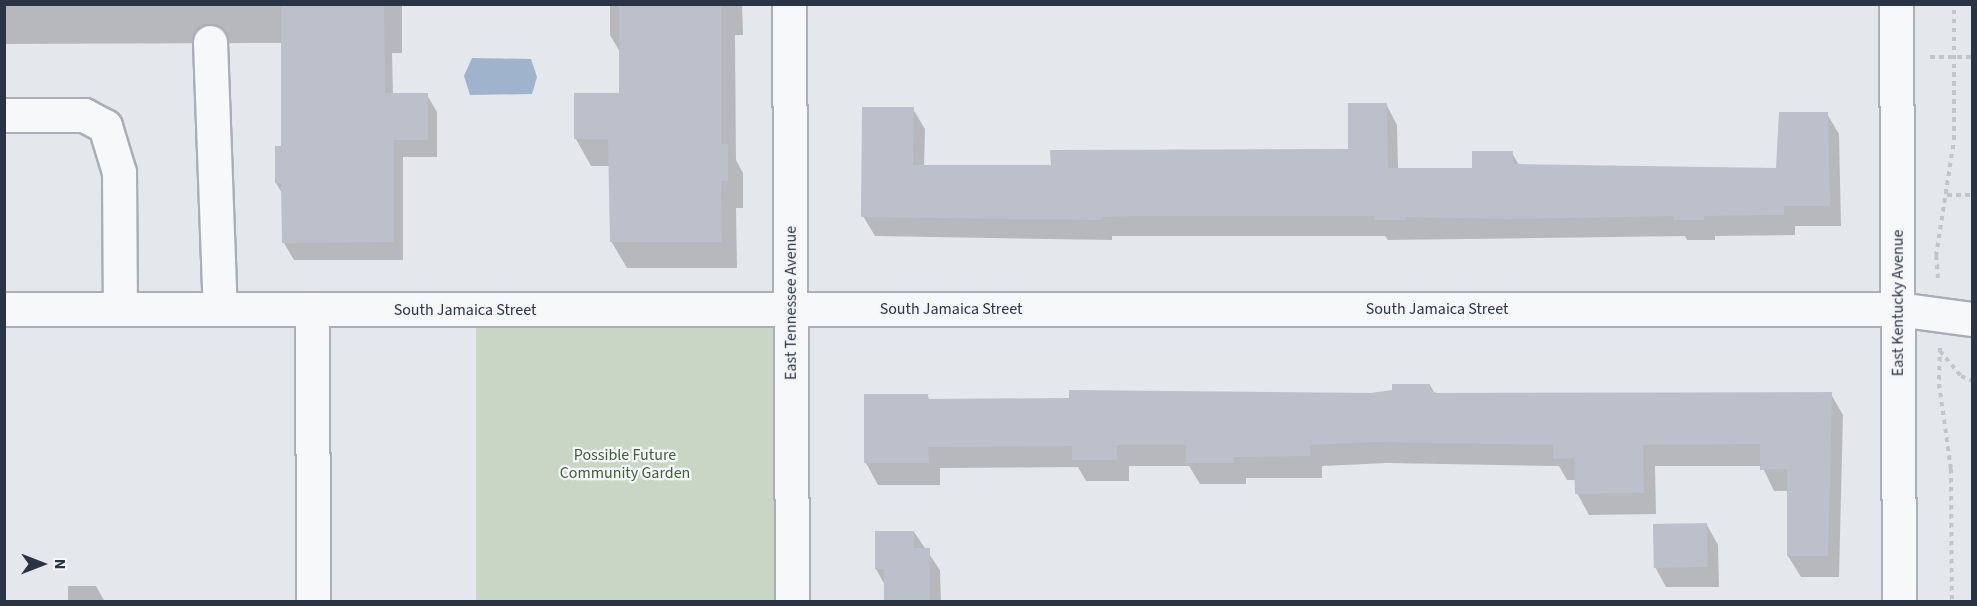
<!DOCTYPE html>
<html>
<head>
<meta charset="utf-8">
<style>
	body { margin:0 }
	#map { position:relative; width:1977px; height:606px; overflow:hidden; background:#e4e7ec; font-family:"Source Sans 3",sans-serif }
	div>[style] { position:absolute }
	.green>* { inset:0; background:#c9d6c5; transform-origin:0 0 }
	.water>* { inset:0; background:#9fb4cc }
	.shadow>* { inset:0; background:#0003 }
	.building>* { inset:0; background:#bbc0ca; transform-origin:0 0 }
	.path>* { height:4px; margin-top:-2px; transform-origin:0; background:repeating-linear-gradient(90deg,#c2c5cb 0 4.5px,transparent 0 9px) }
	.roads { filter:drop-shadow(2px 0 #a9aeb7) drop-shadow(-2px 0 #a9aeb7) drop-shadow(0 2px #a9aeb7) drop-shadow(0 -2px #a9aeb7) }
	.minor>* { height:33px; margin:-16.5px; padding:0 16.5px; transform-origin:16.5px; border-radius:16.5px; background:#f7f8fa }
	span { translate:-50% -50%; white-space:nowrap; text-align:center; line-height:1.15; -webkit-text-stroke:4.5px #f4f6f9; paint-order:stroke }
	.street-label { font-size:16px; color:#2b3445 }
	.park-label { font-size:16px; color:#3f6138 }
	.frame { position:absolute; inset:0; border:6px solid #2b3445; pointer-events:none }
	.north { position:absolute; left:12px; top:534px; width:60px; height:60px; -webkit-text-stroke:4px #f4f6f9; paint-order:stroke; rotate:90deg; font-size:16px; font-weight:700; line-height:24px; text-align:center; color:#2b3445 }
	.north::after { content:''; display:block; margin:auto; width:21px; height:27px; background:#2b3445; clip-path:polygon(50% 0,100% 100%,50% 72%,0 100%) }
</style>
</head>
<body>
<div id="map">
	<div class="green">
		<i style="left:476px;top:327px;width:298px;height:275px"></i>
	</div>
	<div class="water">
		<i style="clip-path:polygon(472px 58px,531px 59px,537px 77px,532px 94px,470px 95px,464px 76px)"></i>
	</div>
	<div class="shadow">
		<i style="clip-path:polygon(4px 4px,402px 4px,402px 53px,392px 53px,393px 95px,427px 95px,437px 112px,437px 157px,403px 157px,403px 260px,294px 260px,284px 243px,283px 195px,276px 183px,283px 148px,282px 43px,4px 44px)"></i>
		<i style="clip-path:polygon(610px 4px,742px 4px,743px 35px,735px 35px,736px 160px,743px 173px,743px 208px,736px 208px,737px 268px,627px 268px,611px 241px,610px 166px,591px 166px,576px 139px,620px 94px,620px 52px,610px 35px)"></i>
		<i style="clip-path:polygon(1386px 104px,1397px 125px,1398px 169px,1473px 169px,1512px 153px,1519px 165px,1778px 169px,1827px 114px,1839px 134px,1841px 226px,1795px 226px,1795px 235px,1715px 236px,1715px 240px,1687px 240px,1685px 236px,1388px 240px,1385px 236px,1112px 236px,1112px 240px,875px 236px,863px 216px,913px 109px,925px 129px,924px 167px,1052px 167px,1350px 151px)"></i>
		<i style="clip-path:polygon(1430px 385px,1435px 394px,1831px 394px,1843px 415px,1839px 577px,1801px 577px,1788px 556px,1788px 491px,1774px 491px,1762px 466px,1655px 466px,1656px 514px,1589px 515px,1577px 493px,1576px 480px,1567px 480px,1559px 466px,1387px 463px,1322px 466px,1322px 478px,1246px 478px,1246px 484px,1200px 484px,1189px 466px,1129px 466px,1129px 481px,1086px 481px,1078px 467px,940px 468px,940px 485px,878px 485px,866px 463px,866px 396px,927px 395px,930px 401px,1371px 394px)"></i>
		<i style="clip-path:polygon(1707px 525px,1718px 545px,1719px 587px,1666px 587px,1655px 567px)"></i>
		<i style="clip-path:polygon(876px 532px,914px 532px,940px 570px,941px 602px,886px 602px,885px 585px,876px 569px)"></i>
		<i style="clip-path:polygon(68px 586px,96px 586px,105px 602px,68px 602px)"></i>
	</div>
	<div class="building">
		<i style="clip-path:polygon(281px 4px,384px 4px,385px 93px,428px 93px,428px 140px,394px 140px,394px 242px,282px 243px,281px 183px,275px 183px,275px 146px,281px 146px)"></i>
		<i style="clip-path:polygon(619px 4px,721px 4px,721px 144px,728px 144px,728px 181px,721px 181px,722px 242px,610px 242px,608px 139px,574px 139px,574px 93px,619px 93px)"></i>
		<i style="clip-path:polygon(1348px 103px,1387px 103px,1388px 168px,1472px 168px,1472px 151px,1513px 151px,1513px 164px,1776px 168px,1779px 112px,1828px 112px,1830px 206px,1784px 206px,1784px 215px,1704px 216px,1704px 220px,1674px 220px,1674px 216px,1507px 219px,1405px 217px,1405px 220px,1374px 220px,1374px 216px,1135px 216px,1101px 217px,1101px 220px,861px 217px,862px 107px,914px 107px,913px 165px,1051px 165px,1050px 150px,1348px 149px)"></i>
		<i style="clip-path:polygon(1392px 384px,1430px 384px,1430px 390px,1437px 393px,1832px 392px,1828px 556px,1787px 556px,1787px 469px,1760px 470px,1760px 444px,1643px 445px,1644px 493px,1575px 494px,1574px 458px,1553px 459px,1553px 445px,1374px 442px,1310px 445px,1310px 456px,1234px 457px,1234px 463px,1186px 463px,1186px 445px,1117px 445px,1117px 460px,1072px 460px,1072px 446px,928px 447px,929px 463px,864px 463px,864px 394px,928px 394px,928px 399px,1069px 398px,1069px 390px,1371px 393px,1392px 390px)"></i>
		<i style="left:1707px;top:523px;width:44px;height:54px;rotate:89deg"></i>
		<i style="clip-path:polygon(875px 531px,914px 531px,914px 548px,930px 548px,930px 602px,884px 602px,884px 569px,875px 569px)"></i>
	</div>
	<div class="path">
		<i style="left:1930px;top:57px;width:42px"></i>
		<i style="left:1947px;top:195px;width:25px"></i>
		<i style="left:1938px;top:278px;width:22px;rotate:-95deg"></i>
		<i style="left:1936px;top:256px;width:117px;rotate:-81.2deg"></i>
		<i style="left:1954px;top:140px;width:136px;rotate:-90deg"></i>
		<i style="left:1940px;top:348px;width:36px;rotate:92deg"></i>
		<i style="left:1939px;top:384px;width:86px;rotate:82deg"></i>
		<i style="left:1951px;top:469px;width:133px;rotate:89.6deg"></i>
		<i style="left:1940px;top:351px;width:33px;rotate:50deg"></i>
		<i style="left:1961px;top:376px;width:12px;rotate:24deg"></i>
	</div>
	<div class="roads">
		<div class="minor">
			<i style="left:789px;top:4px;width:598px;rotate:89.71deg"></i>
			<i style="left:1896px;top:4px;width:598px;rotate:89.71deg"></i>
			<i style="left:210px;top:42px;width:267px;rotate:87.9deg"></i>
			<i style="left:4px;top:115px;width:80px"></i>
			<i style="left:84px;top:115px;width:24px;rotate:28deg"></i>
			<i style="left:105px;top:126px;width:48px;rotate:73.1deg"></i>
			<i style="left:119px;top:172px;width:137px;rotate:89.6deg"></i>
			<i style="left:4px;top:309px;width:1894px"></i>
			<i style="left:1898px;top:309px;width:75px;rotate:7.7deg"></i>
			<i style="left:312px;top:309px;width:293px;rotate:89.8deg"></i>
		</div>
	</div>
	<div class="street-label">
		<span style="left:791px;top:303px;rotate:-90deg">East Tennessee Avenue</span>
		<span style="left:1898px;top:303px;rotate:-90deg">East Kentucky Avenue</span>
		<span style="left:951px;top:309px">South Jamaica Street</span>
		<span style="left:1437px;top:309px">South Jamaica Street</span>
		<span style="left:465px;top:310px">South Jamaica Street</span>
	</div>
	<div class="park-label">
		<span style="left:625px;top:464px">Possible Future<br>Community Garden</span>
	</div>
	<div class="frame"></div>
	<div class="north">N</div>
</div>
</body>
</html>
